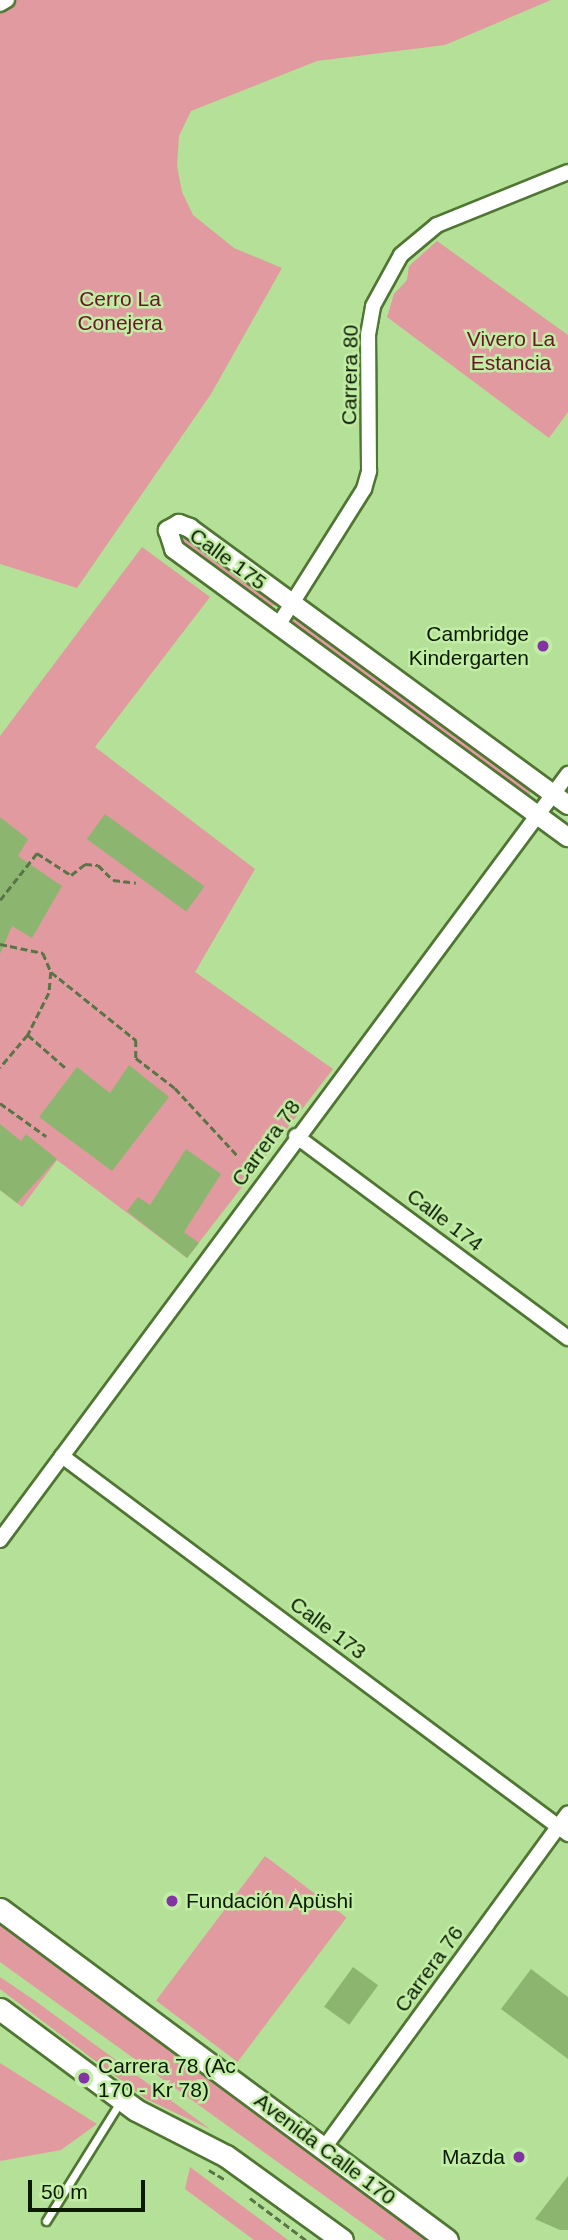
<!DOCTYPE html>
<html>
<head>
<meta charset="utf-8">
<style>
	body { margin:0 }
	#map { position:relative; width:568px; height:2240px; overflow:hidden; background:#b4e097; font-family:Helvetica,sans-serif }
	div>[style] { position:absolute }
	.green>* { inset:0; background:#e19aa0; transform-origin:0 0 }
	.building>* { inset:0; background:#8cb670; transform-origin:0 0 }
	.path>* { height:2.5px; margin-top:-1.25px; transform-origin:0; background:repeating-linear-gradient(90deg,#597546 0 7px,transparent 0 10.5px) }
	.roads { filter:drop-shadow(2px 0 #4f7632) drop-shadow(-2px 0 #4f7632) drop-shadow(0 2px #4f7632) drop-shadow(0 -2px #4f7632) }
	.service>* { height:7px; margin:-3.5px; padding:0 3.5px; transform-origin:3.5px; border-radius:3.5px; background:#fff }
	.minor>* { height:14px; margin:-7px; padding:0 7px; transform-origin:7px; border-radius:7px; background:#fff }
	.tertiary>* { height:18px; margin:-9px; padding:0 9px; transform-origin:9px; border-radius:9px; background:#fff }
	.secondary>* { height:21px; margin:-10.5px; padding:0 10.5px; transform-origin:10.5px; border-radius:10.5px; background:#fff }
	.dots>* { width:19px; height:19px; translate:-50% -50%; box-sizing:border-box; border:4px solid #c1eda4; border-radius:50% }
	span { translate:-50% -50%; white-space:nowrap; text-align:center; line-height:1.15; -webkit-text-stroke:5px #c1eda4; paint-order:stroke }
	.park-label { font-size:21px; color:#6a1528 }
	.street-label { font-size:21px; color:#0b1a01 }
	.poi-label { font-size:21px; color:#0b1a01 }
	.right { translate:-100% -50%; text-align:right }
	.left { translate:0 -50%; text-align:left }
	.scale { position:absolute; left:28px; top:2180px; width:117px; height:32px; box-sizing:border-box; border:4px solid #0b1a01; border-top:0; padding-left:9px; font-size:21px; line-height:24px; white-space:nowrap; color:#0b1a01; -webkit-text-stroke:5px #c1eda4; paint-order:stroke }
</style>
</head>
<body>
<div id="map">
	<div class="green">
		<i style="clip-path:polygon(0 0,551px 0,445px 45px,317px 61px,191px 111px,179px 136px,177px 166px,182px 192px,193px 215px,234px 248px,282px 268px,211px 394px,77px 588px,0 564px)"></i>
		<i style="clip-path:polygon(437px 241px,568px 335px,568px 412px,549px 438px,387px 317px,394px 294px,407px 280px,409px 266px)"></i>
		<i style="clip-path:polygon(186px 537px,275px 599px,276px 605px,270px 606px,180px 544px,179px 538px)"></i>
		<i style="clip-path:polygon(142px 547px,210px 597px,95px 747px,255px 869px,195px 972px,333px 1069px,187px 1258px,57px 1160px,22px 1207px,0 1190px,0 736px)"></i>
		<i style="clip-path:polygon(297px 617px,530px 790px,530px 795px,525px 796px,292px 624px,292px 619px)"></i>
		<i style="left:265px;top:1856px;width:102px;height:181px;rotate:37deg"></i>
		<i style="clip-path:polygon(0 1920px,435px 2240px,386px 2240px,0 1962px)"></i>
		<i style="clip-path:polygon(0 1977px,34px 2000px,210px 2129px,146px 2099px,0 1989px)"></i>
		<i style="clip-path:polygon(0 2063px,97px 2124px,61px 2150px,0 2161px)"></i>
		<i style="clip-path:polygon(190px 2167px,288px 2240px,254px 2240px,185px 2189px)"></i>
	</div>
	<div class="building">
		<i style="left:105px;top:814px;width:123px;height:31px;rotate:36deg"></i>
		<i style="clip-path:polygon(0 817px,28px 839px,18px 856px,62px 886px,32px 938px,12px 926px,0 954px)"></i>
		<i style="clip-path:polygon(129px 1065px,169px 1097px,112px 1171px,39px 1117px,77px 1067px,110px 1093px)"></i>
		<i style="clip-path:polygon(0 1124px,21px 1141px,26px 1134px,57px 1159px,17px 1203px,0 1190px)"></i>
		<i style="clip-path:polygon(186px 1149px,221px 1174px,184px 1232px,199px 1243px,187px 1258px,127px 1211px,138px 1197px,150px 1205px)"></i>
		<i style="left:353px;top:1967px;width:31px;height:49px;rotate:36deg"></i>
		<i style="clip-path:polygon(531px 1969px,568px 1997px,568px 2059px,501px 2009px)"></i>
		<i style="clip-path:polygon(568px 2176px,568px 2230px,560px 2230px,535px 2219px)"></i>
	</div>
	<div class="path">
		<i style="left:0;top:900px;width:60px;rotate:-51.8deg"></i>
		<i style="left:37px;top:853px;width:40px;rotate:32.9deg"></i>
		<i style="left:71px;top:875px;width:18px;rotate:-38deg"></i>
		<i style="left:85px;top:864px;width:13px;rotate:4deg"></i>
		<i style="left:98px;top:865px;width:21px;rotate:45deg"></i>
		<i style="left:113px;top:880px;width:23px;rotate:7deg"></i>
		<i style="left:0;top:944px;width:44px;rotate:11.8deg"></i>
		<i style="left:43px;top:953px;width:21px;rotate:67deg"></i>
		<i style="left:51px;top:972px;width:21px;rotate:95deg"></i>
		<i style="left:49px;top:993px;width:47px;rotate:116.6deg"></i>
		<i style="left:28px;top:1035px;width:43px;rotate:130.3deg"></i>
		<i style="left:51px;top:972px;width:109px;rotate:38.7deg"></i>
		<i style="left:136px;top:1040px;width:18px;rotate:90deg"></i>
		<i style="left:136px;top:1058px;width:49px;rotate:37.6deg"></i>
		<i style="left:175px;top:1088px;width:91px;rotate:47.2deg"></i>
		<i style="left:28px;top:1035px;width:52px;rotate:41.1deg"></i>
		<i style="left:0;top:1103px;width:57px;rotate:35.7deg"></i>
		<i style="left:209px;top:2170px;width:21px;rotate:31deg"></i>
		<i style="left:250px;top:2198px;width:70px;rotate:36.9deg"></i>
	</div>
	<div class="roads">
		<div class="service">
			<i style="left:46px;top:2221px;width:140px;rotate:-58.1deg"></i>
		</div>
		<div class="minor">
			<i style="left:0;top:4px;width:8px;rotate:-30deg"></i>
			<i style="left:279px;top:624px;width:160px;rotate:-57.8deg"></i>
			<i style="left:364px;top:489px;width:19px;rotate:-74deg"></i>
			<i style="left:369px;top:471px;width:136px;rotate:-90.4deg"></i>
			<i style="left:368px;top:335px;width:29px;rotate:-80deg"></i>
			<i style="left:373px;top:306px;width:58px;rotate:-61.2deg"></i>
			<i style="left:401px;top:255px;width:47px;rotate:-39.8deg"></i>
			<i style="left:437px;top:225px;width:141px;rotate:-22deg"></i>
			<i style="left:296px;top:1136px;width:339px;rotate:36.6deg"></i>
			<i style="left:62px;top:1456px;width:632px;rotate:36.76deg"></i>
			<i style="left:0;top:1540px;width:954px;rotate:-53.44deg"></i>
			<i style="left:324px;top:2148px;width:414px;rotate:-53.9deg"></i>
		</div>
		<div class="tertiary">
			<i style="left:568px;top:805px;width:469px;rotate:-143.8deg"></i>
			<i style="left:190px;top:528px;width:12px;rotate:-160deg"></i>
			<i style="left:179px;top:524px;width:13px;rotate:151deg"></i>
			<i style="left:168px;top:530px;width:20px;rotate:72deg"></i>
			<i style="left:174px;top:549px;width:488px;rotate:36.2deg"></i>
		</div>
		<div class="secondary">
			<i style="left:0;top:1909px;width:556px;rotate:36.52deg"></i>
			<i style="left:0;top:2009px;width:169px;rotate:36.6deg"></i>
			<i style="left:136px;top:2110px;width:101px;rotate:27.1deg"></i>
			<i style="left:226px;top:2156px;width:143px;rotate:35.9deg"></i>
		</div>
	</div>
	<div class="dots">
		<i style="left:543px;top:646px;background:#8234a4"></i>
		<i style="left:172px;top:1901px;background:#8234a4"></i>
		<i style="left:84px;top:2078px;background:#8234a4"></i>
		<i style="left:519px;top:2157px;background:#8234a4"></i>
	</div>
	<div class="park-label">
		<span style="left:120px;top:311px">Cerro La<br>Conejera</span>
		<span style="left:511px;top:351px">Vivero La<br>Estancia</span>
	</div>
	<div class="street-label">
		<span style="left:350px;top:375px;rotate:-89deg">Carrera 80</span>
		<span style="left:228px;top:559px;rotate:36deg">Calle 175</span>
		<span style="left:266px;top:1143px;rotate:-54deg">Carrera 78</span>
		<span style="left:445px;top:1220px;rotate:37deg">Calle 174</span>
		<span style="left:328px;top:1628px;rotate:37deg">Calle 173</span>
		<span style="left:429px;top:1969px;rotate:-54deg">Carrera 76</span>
		<span style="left:325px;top:2149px;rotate:37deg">Avenida Calle 170</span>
	</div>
	<div class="poi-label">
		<span class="right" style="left:529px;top:646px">Cambridge<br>Kindergarten</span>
		<span class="left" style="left:186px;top:1901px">Fundación Apüshi</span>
		<span class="left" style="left:98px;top:2078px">Carrera 78 (Ac<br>170 - Kr 78)</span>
		<span class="right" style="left:505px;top:2157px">Mazda</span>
	</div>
	<div class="scale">50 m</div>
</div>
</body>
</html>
